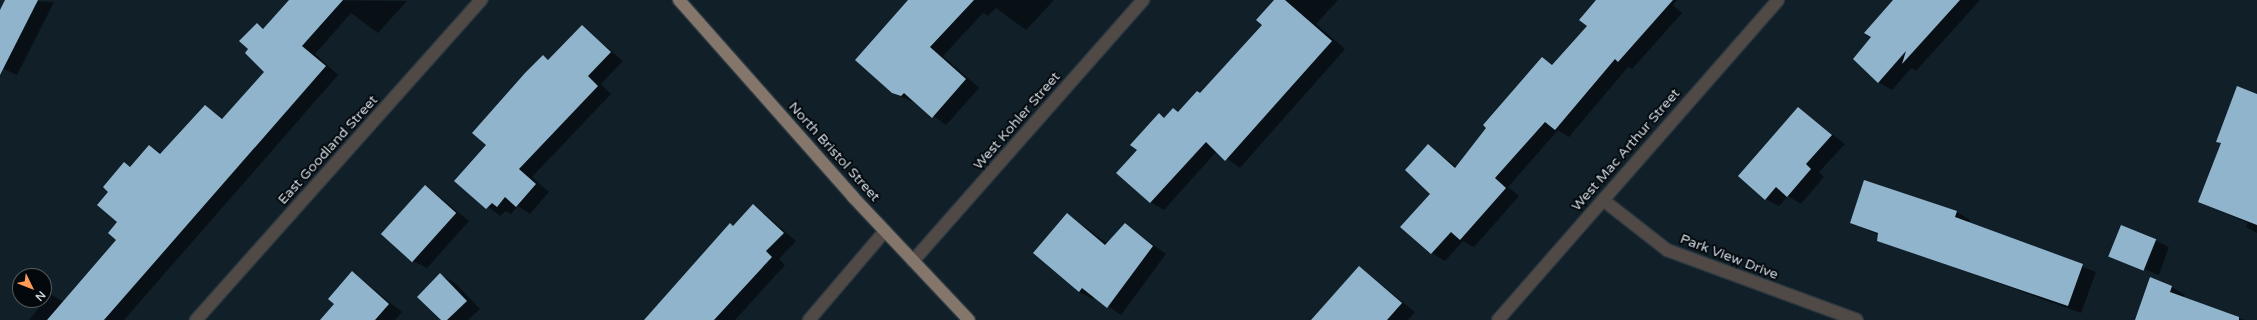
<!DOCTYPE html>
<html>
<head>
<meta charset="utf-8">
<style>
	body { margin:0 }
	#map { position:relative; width:2257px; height:320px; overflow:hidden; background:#101f28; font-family:"Varela Round",sans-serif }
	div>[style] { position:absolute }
	.shadow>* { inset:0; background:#0007 }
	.building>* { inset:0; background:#91b4cd; transform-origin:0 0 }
	.roads { filter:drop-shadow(1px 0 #2b3942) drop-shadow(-1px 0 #2b3942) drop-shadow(0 1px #2b3942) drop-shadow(0 -1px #2b3942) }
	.minor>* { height:12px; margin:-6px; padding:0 6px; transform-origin:6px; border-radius:6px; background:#514945 }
	.primary>* { height:12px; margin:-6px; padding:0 6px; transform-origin:6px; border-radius:6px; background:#85766c }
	span { translate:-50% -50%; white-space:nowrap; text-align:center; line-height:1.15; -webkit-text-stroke:4px #03080c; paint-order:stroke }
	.street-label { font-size:14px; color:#cfd9e0 }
	.north { position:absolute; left:12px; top:268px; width:40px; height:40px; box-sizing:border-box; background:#03080c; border:1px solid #555c61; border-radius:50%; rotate:133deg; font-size:11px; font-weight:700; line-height:16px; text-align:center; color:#cfd9e0 }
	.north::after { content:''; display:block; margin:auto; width:14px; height:18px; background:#fe9c57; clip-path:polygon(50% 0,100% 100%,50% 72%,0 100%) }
</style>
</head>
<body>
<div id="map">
	<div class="shadow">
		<i style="clip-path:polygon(6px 0,54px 2px,17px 75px,0 67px,0 13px)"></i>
		<i style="clip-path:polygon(290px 0,407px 1px,378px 33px,351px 13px,315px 54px,338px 75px,124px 320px,29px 320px,50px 294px,64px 302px,118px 240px,118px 222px,110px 192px,125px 164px,131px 167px,150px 146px,162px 153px,205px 106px,224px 119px,266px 71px,249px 49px,257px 24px,265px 29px)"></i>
		<i style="clip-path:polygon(925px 0,1054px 0,1026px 30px,996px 8px,988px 16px,983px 13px,943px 56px,979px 88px,946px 125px,916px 103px,892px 93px)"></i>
		<i style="clip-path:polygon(1275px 0,1338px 0,1316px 24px,1345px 49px,1240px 168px,1217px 151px,1164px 210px,1150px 202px,1139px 149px,1159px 114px,1165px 118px,1174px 109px,1179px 112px,1201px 94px,1263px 24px)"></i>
		<i style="clip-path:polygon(1598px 0,1677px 0,1673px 5px,1682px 13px,1632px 69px,1628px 67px,1569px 137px,1558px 130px,1508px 187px,1519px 196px,1474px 247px,1463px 241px,1445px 261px,1432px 253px,1402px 227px,1431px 194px,1428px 146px,1457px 167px,1542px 58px,1554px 65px,1588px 26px)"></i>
		<i style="clip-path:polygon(1894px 0,1980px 0,1916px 71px,1911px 68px,1892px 90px,1878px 82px,1873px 37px)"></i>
		<i style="clip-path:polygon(582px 26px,623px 61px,601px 84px,611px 94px,532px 177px,549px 192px,530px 214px,518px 206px,511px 214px,506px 211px,500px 216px,455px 181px,487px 145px,543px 56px,550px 60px)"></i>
		<i style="clip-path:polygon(2257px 95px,2257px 233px,2246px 227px,2248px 223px,2199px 202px,2222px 144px,2218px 142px)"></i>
		<i style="clip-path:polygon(1798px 108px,1845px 144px,1819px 172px,1824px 177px,1801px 204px,1788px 196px,1779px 206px,1765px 199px)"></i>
		<i style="clip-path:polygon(1865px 181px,1957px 212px,1970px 220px,1969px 223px,2096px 272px,2081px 313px,1878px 240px,1879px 235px,1851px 223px)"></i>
		<i style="clip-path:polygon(426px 186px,469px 221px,427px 268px,413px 261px)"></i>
		<i style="clip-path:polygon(754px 205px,796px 241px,779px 259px,785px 265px,735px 320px,646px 320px)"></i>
		<i style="clip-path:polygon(1068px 214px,1108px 244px,1125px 224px,1166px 254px,1121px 315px,1095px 297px,1093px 299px,1079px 292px)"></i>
		<i style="clip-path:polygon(2155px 240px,2169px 247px,2159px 275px,2112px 256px)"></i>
		<i style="clip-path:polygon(1359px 267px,1415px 312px,1408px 320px,1312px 320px)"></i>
		<i style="clip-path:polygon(352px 272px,402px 312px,395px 320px,321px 320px,335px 304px)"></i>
		<i style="clip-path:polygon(440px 275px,454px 282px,480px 309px,468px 320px,443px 320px)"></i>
		<i style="clip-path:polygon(2172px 287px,2185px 295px,2184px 298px,2245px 320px,2136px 320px)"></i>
	</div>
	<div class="building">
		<i style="clip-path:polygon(5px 0,38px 0,0 75px,0 10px)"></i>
		<i style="clip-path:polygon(289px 0,343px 0,302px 46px,326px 66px,104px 320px,47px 320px,116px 240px,108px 233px,117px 222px,97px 205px,108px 192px,103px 187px,124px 162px,130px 167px,149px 145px,160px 154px,205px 105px,222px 119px,264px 72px,245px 53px,248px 49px,239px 41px,257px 23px,263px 29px)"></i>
		<i style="clip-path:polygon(908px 0,974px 0,930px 47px,966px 79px,932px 118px,904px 93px,901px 96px,892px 93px,855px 60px)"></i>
		<i style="clip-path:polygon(1274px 0,1285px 0,1332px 41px,1225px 161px,1206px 142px,1150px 203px,1116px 173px,1137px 150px,1130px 145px,1159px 113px,1164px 118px,1173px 108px,1178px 112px,1197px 91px,1200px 93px,1262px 25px,1256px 20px)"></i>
		<i style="clip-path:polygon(1596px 0,1673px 0,1618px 62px,1615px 59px,1555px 130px,1545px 122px,1495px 178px,1506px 188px,1460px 240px,1451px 232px,1431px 254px,1400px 227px,1430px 194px,1405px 170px,1428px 144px,1455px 168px,1486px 128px,1483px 125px,1542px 57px,1552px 65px,1587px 26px,1579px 20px)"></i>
		<i style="clip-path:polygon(1893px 0,1960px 0,1902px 64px,1906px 51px,1878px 83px,1853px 59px,1871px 37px,1864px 33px)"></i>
		<i style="clip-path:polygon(582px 25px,611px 52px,588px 76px,598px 86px,519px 169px,536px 184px,516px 207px,505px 197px,497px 207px,492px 203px,486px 209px,454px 181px,486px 145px,472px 133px,525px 73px,543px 55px,548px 60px)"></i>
		<i style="clip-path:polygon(2237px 86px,2257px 94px,2257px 225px,2198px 202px,2221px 143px,2216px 142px)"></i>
		<i style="clip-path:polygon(1798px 107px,1832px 135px,1806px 164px,1811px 169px,1787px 197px,1776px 187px,1765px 200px,1738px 176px)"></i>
		<i style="clip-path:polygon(1864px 180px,1957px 211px,1955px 217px,2083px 264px,2068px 306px,1877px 241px,1878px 233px,1850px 223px)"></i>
		<i style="left:425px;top:185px;width:42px;height:66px;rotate:42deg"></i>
		<i style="clip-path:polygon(753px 204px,784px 233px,766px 251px,772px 257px,714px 320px,644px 320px,730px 223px,733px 226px)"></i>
		<i style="clip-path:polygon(1067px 213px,1105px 245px,1125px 223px,1153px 246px,1107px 308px,1082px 288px,1079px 292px,1033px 253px)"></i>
		<i style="left:2121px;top:225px;width:38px;height:34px;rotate:22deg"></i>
		<i style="clip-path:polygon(1359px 266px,1402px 303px,1387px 320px,1311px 320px)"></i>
		<i style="clip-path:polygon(352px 271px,389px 304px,375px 320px,320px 320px,334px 304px,328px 299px)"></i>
		<i style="clip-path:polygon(440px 273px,467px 301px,447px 320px,441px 320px,417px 297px)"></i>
		<i style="clip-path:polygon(2150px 277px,2172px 286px,2170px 292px,2239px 317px,2239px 320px,2135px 320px)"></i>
	</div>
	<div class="roads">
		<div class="minor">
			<i style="left:1603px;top:200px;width:81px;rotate:38deg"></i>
			<i style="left:1667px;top:250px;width:202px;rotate:20.2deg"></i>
			<i style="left:913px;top:261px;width:348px;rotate:-48.6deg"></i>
			<i style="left:196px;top:320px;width:429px;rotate:-48.3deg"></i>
			<i style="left:809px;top:320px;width:117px;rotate:-49.5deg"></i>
			<i style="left:1498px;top:320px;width:425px;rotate:-48.8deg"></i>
		</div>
		<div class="primary">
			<i style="left:679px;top:0;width:263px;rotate:48.5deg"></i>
			<i style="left:853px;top:197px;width:169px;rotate:46.7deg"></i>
		</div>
	</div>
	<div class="street-label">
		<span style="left:1017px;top:121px;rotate:-49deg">West Kohler Street</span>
		<span style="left:328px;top:150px;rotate:-48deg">East Goodland Street</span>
		<span style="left:1626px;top:150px;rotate:-49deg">West Mac Arthur Street</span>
		<span style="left:834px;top:152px;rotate:48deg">North Bristol Street</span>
		<span style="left:1729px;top:257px;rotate:21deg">Park View Drive</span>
	</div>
	<div class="north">N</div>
</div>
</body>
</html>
